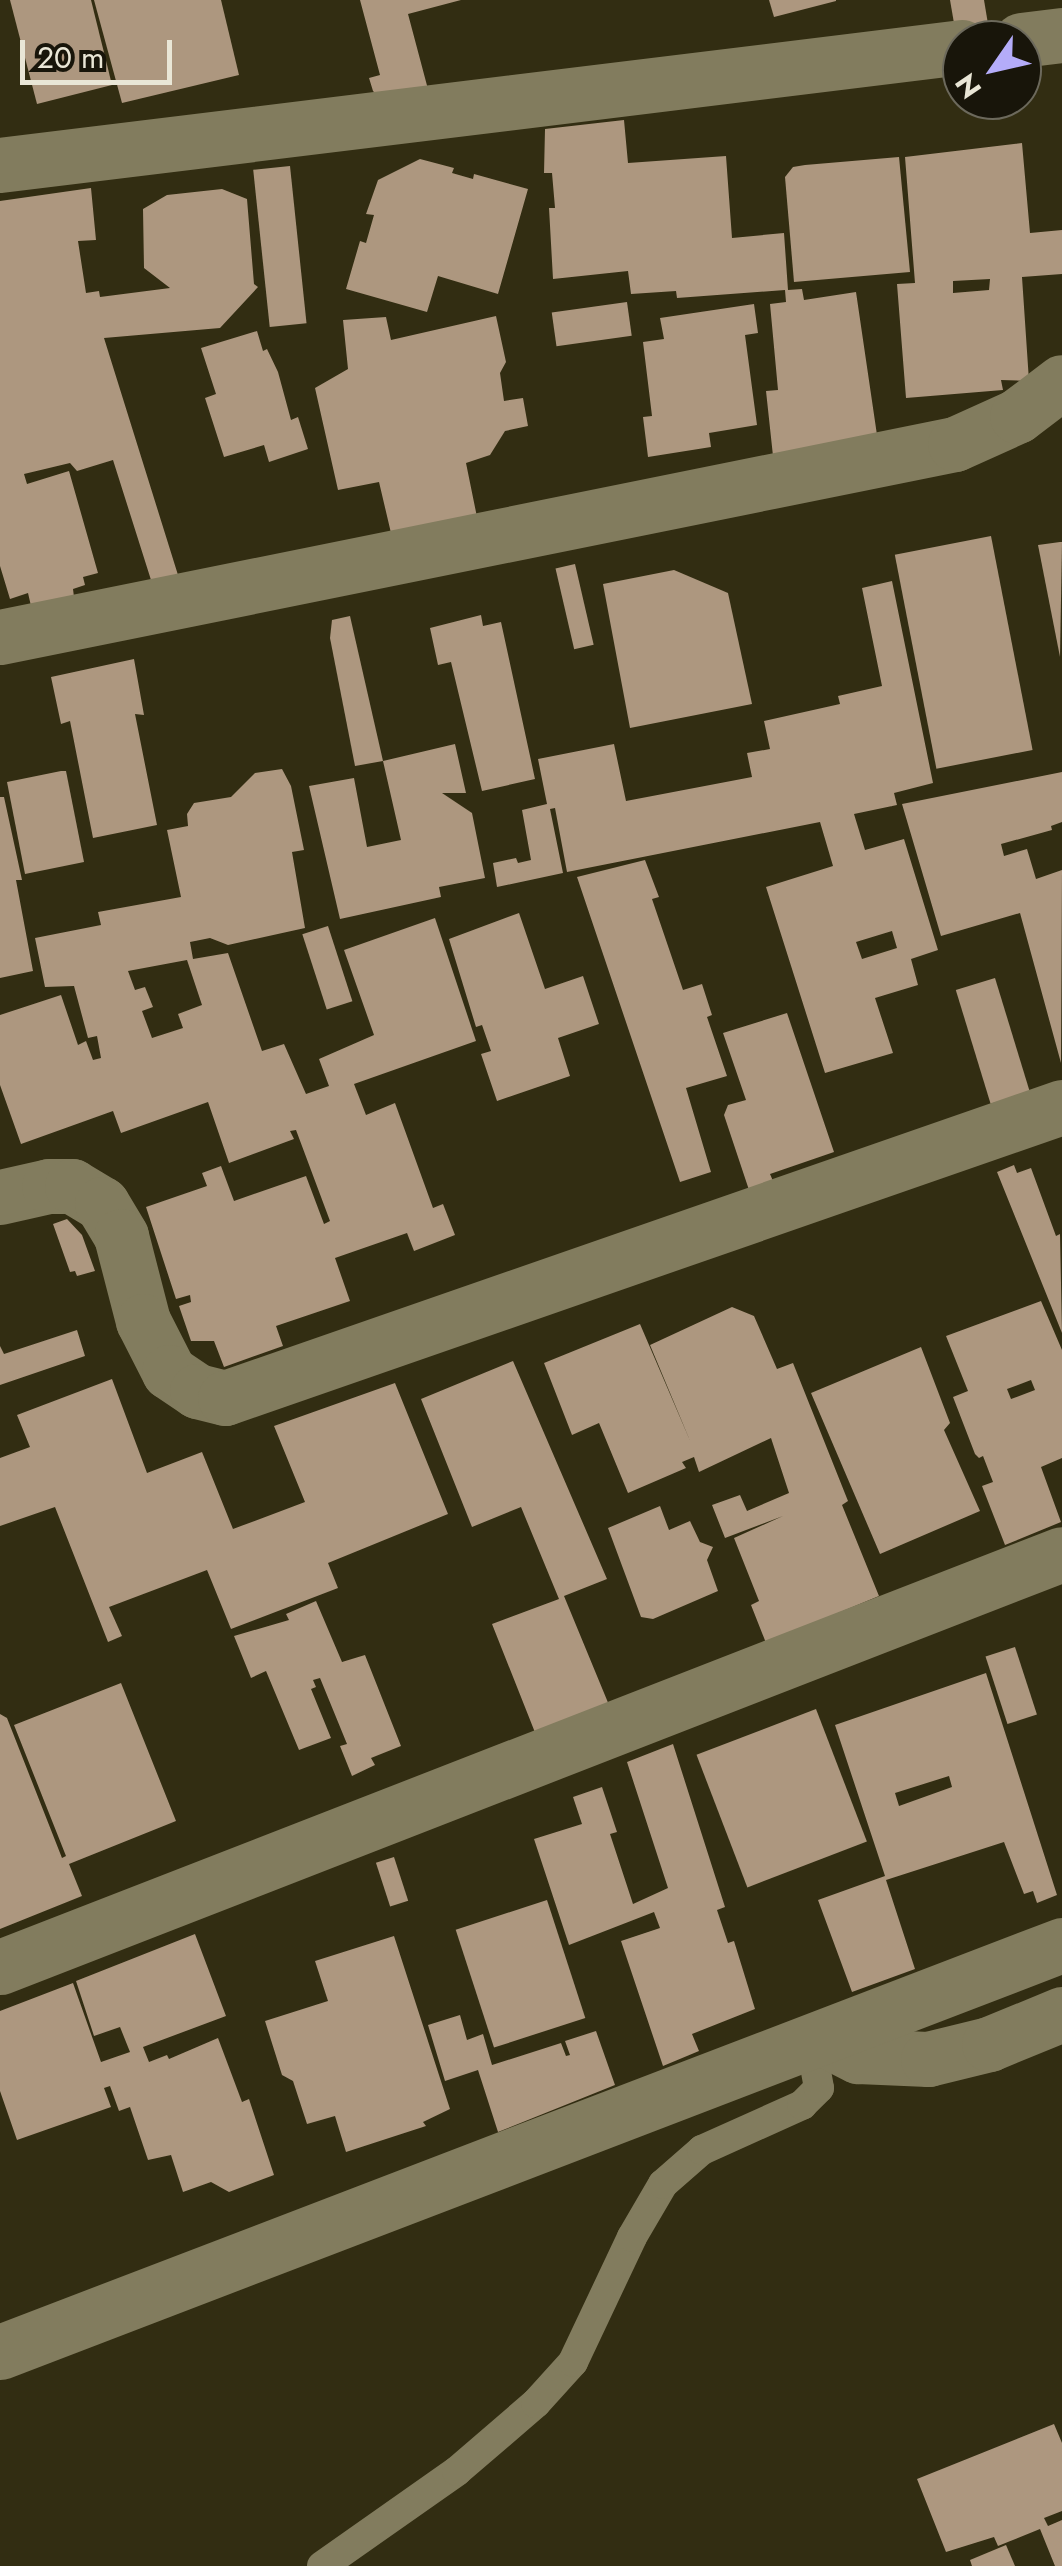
<!DOCTYPE html>
<html>
<head>
<meta charset="utf-8">
<style>
	body { margin:0 }
	#map { position:relative; width:1062px; height:2566px; overflow:hidden; background:#322d12; font-family:Jost,sans-serif }
	div>[style] { position:absolute }
	.building>* { inset:0; background:#ad977f; transform-origin:0 0 }
	.service>* { height:30px; margin:-15px; padding:0 15px; transform-origin:15px; border-radius:15px; background:#827c5e }
	.minor>* { height:55px; margin:-27.5px; padding:0 27.5px; transform-origin:27.5px; border-radius:27.5px; background:#827c5e }
	span { translate:-50% -50%; white-space:nowrap; text-align:center; line-height:1.15; -webkit-text-stroke:10px #18150a; paint-order:stroke }
	.north { position:absolute; left:942px; top:20px; width:100px; height:100px; box-sizing:border-box; background:#18150a; border:2px solid #6c695c; border-radius:50%; rotate:236deg; font-size:28px; font-weight:700; line-height:40px; text-align:center; color:#e9e6d6 }
	.north::after { content:''; display:block; margin:auto; width:35px; height:45px; background:#b4acf9; clip-path:polygon(50% 0,100% 100%,50% 72%,0 100%) }
	.scale { position:absolute; left:20px; top:40px; width:152px; height:45px; box-sizing:border-box; border:5px solid #e9e6d6; border-top:0; padding-left:12px; font-size:30px; line-height:35px; white-space:nowrap; color:#e9e6d6; -webkit-text-stroke:8px #18150a; paint-order:stroke }
</style>
</head>
<body>
<div id="map">
	<div class="building">
		<i style="clip-path:polygon(10px 0,91px 0,112px 85px,37px 104px)"></i>
		<i style="clip-path:polygon(94px 0,221px 0,239px 75px,122px 103px)"></i>
		<i style="clip-path:polygon(360px 0,461px 0,408px 14px,429px 93px,383px 101px,373px 91px,369px 78px,380px 75px)"></i>
		<i style="clip-path:polygon(769px 0,836px 0,836px 1px,774px 17px)"></i>
		<i style="clip-path:polygon(950px 0,984px 0,988px 24px,955px 29px)"></i>
		<i style="clip-path:polygon(624px 120px,628px 163px,726px 156px,732px 238px,784px 233px,788px 290px,802px 289px,804px 300px,856px 292px,877px 435px,773px 456px,766px 391px,778px 390px,770px 304px,786px 302px,785px 290px,677px 298px,676px 291px,631px 294px,628px 271px,553px 279px,549px 208px,555px 208px,552px 173px,544px 173px,545px 129px)"></i>
		<i style="clip-path:polygon(evenodd,1022px 143px,1030px 233px,1062px 230px,1062px 274px,1022px 277px,1029px 381px,1001px 380px,1003px 390px,906px 398px,897px 284px,915px 283px,905px 157px,1022px 143px,990px 279px,989px 290px,953px 293px,953px 281px,990px 279px)"></i>
		<i style="clip-path:polygon(899px 157px,910px 272px,794px 282px,785px 177px,793px 167px,805px 165px)"></i>
		<i style="clip-path:polygon(420px 159px,454px 168px,452px 173px,473px 179px,474px 174px,528px 189px,498px 294px,438px 276px,427px 312px,346px 289px,360px 241px,366px 243px,374px 215px,366px 214px,378px 180px)"></i>
		<i style="left:290px;top:166px;width:158px;height:37px;rotate:84deg"></i>
		<i style="clip-path:polygon(91px 188px,96px 240px,78px 241px,86px 293px,99px 291px,100px 297px,170px 288px,144px 268px,143px 209px,167px 195px,222px 189px,247px 199px,254px 284px,258px 287px,220px 328px,104px 338px,178px 575px,151px 580px,113px 460px,77px 471px,70px 463px,24px 474px,27px 484px,69px 471px,98px 573px,83px 577px,85px 585px,73px 589px,74px 597px,31px 606px,28px 593px,10px 599px,0 566px,0 201px)"></i>
		<i style="left:627px;top:302px;width:34px;height:76px;rotate:82deg"></i>
		<i style="clip-path:polygon(754px 304px,758px 333px,745px 335px,757px 425px,709px 433px,711px 447px,648px 457px,643px 417px,652px 416px,643px 342px,664px 339px,660px 318px)"></i>
		<i style="clip-path:polygon(496px 316px,506px 362px,500px 373px,504px 401px,523px 398px,528px 426px,505px 431px,490px 455px,466px 463px,477px 517px,391px 533px,379px 482px,338px 490px,315px 388px,348px 369px,343px 320px,386px 317px,391px 340px)"></i>
		<i style="clip-path:polygon(257px 331px,263px 351px,267px 349px,278px 372px,291px 420px,298px 417px,308px 449px,269px 462px,264px 445px,224px 457px,205px 398px,216px 394px,201px 348px)"></i>
		<i style="left:991px;top:536px;width:218px;height:98px;rotate:79deg"></i>
		<i style="clip-path:polygon(1060px 542px,1062px 542px,1060px 657px,1038px 545px)"></i>
		<i style="left:575px;top:564px;width:83px;height:20px;rotate:77deg"></i>
		<i style="clip-path:polygon(674px 570px,728px 593px,752px 704px,630px 728px,603px 584px)"></i>
		<i style="clip-path:polygon(evenodd,892px 581px,933px 783px,894px 793px,897px 805px,854px 814px,865px 850px,904px 839px,938px 950px,911px 959px,918px 985px,875px 998px,893px 1053px,825px 1073px,766px 887px,833px 866px,820px 822px,567px 872px,555px 808px,550px 809px,563px 873px,497px 887px,493px 863px,516px 858px,518px 863px,531px 860px,522px 810px,547px 804px,538px 759px,614px 744px,626px 801px,752px 777px,747px 753px,770px 749px,764px 721px,840px 704px,838px 696px,882px 686px,862px 588px,892px 581px,892px 931px,897px 948px,862px 959px,856px 942px,892px 931px)"></i>
		<i style="clip-path:polygon(481px 615px,483px 626px,501px 622px,535px 779px,482px 791px,451px 662px,438px 665px,430px 628px)"></i>
		<i style="clip-path:polygon(350px 616px,383px 761px,355px 766px,330px 638px,332px 620px)"></i>
		<i style="clip-path:polygon(134px 659px,144px 715px,135px 714px,157px 825px,93px 838px,70px 721px,61px 724px,51px 677px)"></i>
		<i style="clip-path:polygon(455px 744px,466px 793px,442px 793px,472px 813px,485px 878px,439px 887px,441px 897px,340px 919px,309px 786px,354px 778px,367px 847px,401px 840px,383px 761px)"></i>
		<i style="clip-path:polygon(evenodd,282px 769px,291px 786px,304px 850px,292px 852px,305px 928px,228px 945px,210px 938px,190px 942px,193px 959px,228px 953px,262px 1051px,284px 1044px,306px 1094px,329px 1086px,319px 1059px,374px 1035px,344px 950px,435px 918px,476px 1041px,354px 1084px,366px 1115px,395px 1103px,433px 1208px,443px 1204px,455px 1235px,414px 1251px,407px 1233px,335px 1258px,350px 1301px,276px 1326px,283px 1346px,224px 1367px,214px 1341px,191px 1341px,179px 1306px,191px 1302px,190px 1295px,176px 1299px,146px 1207px,207px 1186px,202px 1173px,221px 1166px,234px 1201px,306px 1176px,324px 1224px,330px 1221px,296px 1130px,290px 1131px,294px 1139px,229px 1163px,208px 1102px,121px 1133px,113px 1111px,21px 1144px,0 1085px,0 1015px,61px 995px,78px 1045px,86px 1041px,93px 1060px,101px 1058px,97px 1036px,88px 1038px,74px 986px,45px 987px,35px 938px,101px 925px,98px 912px,181px 897px,167px 830px,188px 826px,187px 814px,194px 803px,231px 797px,255px 773px,282px 769px,187px 960px,202px 1005px,178px 1014px,183px 1028px,152px 1038px,142px 1011px,153px 1007px,145px 987px,135px 990px,128px 971px,187px 960px)"></i>
		<i style="clip-path:polygon(61px 771px,66px 771px,84px 862px,25px 874px,7px 782px)"></i>
		<i style="clip-path:polygon(1062px 772px,1062px 822px,1051px 826px,1052px 830px,1001px 844px,1004px 856px,1027px 849px,1036px 879px,1062px 870px,1061px 1063px,1020px 913px,941px 936px,902px 804px)"></i>
		<i style="clip-path:polygon(0 797px,4px 797px,22px 880px,16px 880px,33px 971px,0 978px)"></i>
		<i style="clip-path:polygon(645px 860px,659px 897px,652px 899px,683px 990px,702px 984px,712px 1015px,707px 1017px,727px 1076px,686px 1088px,711px 1172px,680px 1182px,577px 877px)"></i>
		<i style="clip-path:polygon(519px 913px,545px 989px,583px 976px,599px 1024px,558px 1038px,570px 1076px,497px 1101px,481px 1054px,491px 1051px,482px 1025px,476px 1027px,449px 939px)"></i>
		<i style="left:328px;top:926px;width:79px;height:27px;rotate:72deg"></i>
		<i style="left:995px;top:978px;width:119px;height:41px;rotate:73deg"></i>
		<i style="clip-path:polygon(787px 1013px,834px 1152px,770px 1174px,773px 1181px,749px 1190px,724px 1115px,728px 1105px,746px 1100px,723px 1033px)"></i>
		<i style="clip-path:polygon(1014px 1165px,1017px 1173px,1031px 1168px,1056px 1236px,1060px 1234px,1062px 1333px,997px 1172px)"></i>
		<i style="clip-path:polygon(67px 1219px,82px 1235px,95px 1271px,77px 1276px,75px 1271px,70px 1272px,53px 1224px)"></i>
		<i style="clip-path:polygon(evenodd,1041px 1301px,1062px 1350px,1062px 1458px,1041px 1467px,1061px 1522px,1005px 1545px,982px 1486px,993px 1482px,983px 1456px,979px 1458px,975px 1454px,953px 1397px,968px 1391px,946px 1336px,1041px 1301px,1031px 1380px,1035px 1390px,1011px 1399px,1007px 1389px,1031px 1380px)"></i>
		<i style="clip-path:polygon(732px 1307px,754px 1316px,777px 1369px,793px 1363px,848px 1501px,842px 1505px,879px 1596px,766px 1643px,751px 1605px,759px 1601px,734px 1538px,783px 1516px,725px 1538px,712px 1505px,740px 1495px,747px 1511px,789px 1493px,771px 1438px,699px 1472px,694px 1457px,682px 1462px,686px 1468px,628px 1493px,599px 1423px,572px 1435px,544px 1363px,640px 1324px,691px 1443px,650px 1345px)"></i>
		<i style="clip-path:polygon(77px 1330px,85px 1356px,0 1385px,0 1346px,4px 1354px)"></i>
		<i style="clip-path:polygon(921px 1347px,950px 1423px,944px 1430px,980px 1511px,880px 1554px,811px 1393px)"></i>
		<i style="clip-path:polygon(513px 1361px,607px 1579px,564px 1596px,609px 1705px,536px 1735px,492px 1624px,559px 1599px,521px 1507px,472px 1527px,421px 1399px)"></i>
		<i style="clip-path:polygon(112px 1379px,147px 1473px,202px 1452px,233px 1529px,305px 1502px,274px 1426px,395px 1383px,448px 1514px,328px 1563px,338px 1588px,231px 1629px,207px 1570px,109px 1607px,122px 1636px,108px 1642px,55px 1507px,0 1526px,0 1458px,30px 1447px,17px 1415px)"></i>
		<i style="clip-path:polygon(660px 1506px,669px 1530px,690px 1521px,700px 1542px,713px 1547px,707px 1560px,718px 1591px,653px 1619px,641px 1617px,608px 1528px)"></i>
		<i style="clip-path:polygon(316px 1601px,342px 1662px,365px 1655px,401px 1746px,371px 1758px,375px 1765px,352px 1776px,340px 1746px,347px 1744px,320px 1678px,313px 1680px,316px 1687px,311px 1689px,331px 1738px,299px 1750px,266px 1671px,251px 1678px,234px 1636px,289px 1620px,286px 1614px)"></i>
		<i style="left:1015px;top:1647px;width:71px;height:31px;rotate:72deg"></i>
		<i style="clip-path:polygon(evenodd,986px 1673px,1057px 1895px,1037px 1903px,1033px 1891px,1024px 1894px,1004px 1842px,886px 1880px,915px 1969px,852px 1992px,818px 1900px,885px 1876px,835px 1725px,986px 1673px,949px 1776px,952px 1787px,899px 1806px,895px 1793px,949px 1776px)"></i>
		<i style="clip-path:polygon(121px 1683px,176px 1821px,69px 1864px,82px 1896px,0 1929px,0 1714px,7px 1718px,62px 1858px,66px 1856px,14px 1725px)"></i>
		<i style="left:816px;top:1709px;width:142px;height:128px;rotate:69deg"></i>
		<i style="clip-path:polygon(673px 1744px,725px 1907px,717px 1910px,728px 1943px,734px 1941px,755px 2009px,692px 2034px,699px 2051px,663px 2066px,621px 1941px,660px 1928px,654px 1912px,569px 1945px,534px 1839px,582px 1824px,573px 1797px,602px 1787px,617px 1832px,610px 1834px,633px 1904px,668px 1888px,627px 1762px)"></i>
		<i style="left:394px;top:1857px;width:46px;height:19px;rotate:72deg"></i>
		<i style="left:547px;top:1900px;width:124px;height:96px;rotate:72deg"></i>
		<i style="clip-path:polygon(195px 1934px,226px 2016px,143px 2047px,149px 2062px,167px 2055px,169px 2059px,218px 2038px,242px 2102px,249px 2099px,274px 2175px,229px 2192px,211px 2182px,183px 2192px,171px 2155px,148px 2160px,130px 2107px,119px 2111px,110px 2086px,104px 2088px,111px 2107px,17px 2140px,0 2091px,0 2011px,73px 1983px,101px 2062px,130px 2052px,120px 2027px,94px 2036px,76px 1981px)"></i>
		<i style="clip-path:polygon(394px 1936px,450px 2109px,423px 2122px,426px 2126px,346px 2152px,335px 2116px,307px 2124px,293px 2081px,282px 2075px,265px 2021px,328px 2001px,315px 1961px)"></i>
		<i style="clip-path:polygon(460px 2015px,467px 2040px,483px 2034px,492px 2065px,561px 2043px,566px 2056px,570px 2055px,565px 2041px,596px 2031px,615px 2085px,498px 2132px,478px 2070px,445px 2081px,428px 2025px)"></i>
		<i style="clip-path:polygon(1054px 2424px,1062px 2443px,1062px 2511px,1044px 2518px,1048px 2526px,1062px 2520px,1062px 2566px,1055px 2566px,1040px 2529px,998px 2546px,994px 2537px,946px 2552px,917px 2479px)"></i>
		<i style="clip-path:polygon(1006px 2545px,1015px 2566px,972px 2566px,970px 2560px)"></i>
	</div>
	<div class="service">
		<i style="left:322px;top:2566px;width:165px;rotate:-35.1deg"></i>
		<i style="left:457px;top:2471px;width:104px;rotate:-40.7deg"></i>
		<i style="left:536px;top:2403px;width:55px;rotate:-47.9deg"></i>
		<i style="left:573px;top:2362px;width:138px;rotate:-64.7deg"></i>
		<i style="left:632px;top:2237px;width:61px;rotate:-59.7deg"></i>
		<i style="left:663px;top:2184px;width:52px;rotate:-41.1deg"></i>
		<i style="left:702px;top:2150px;width:110px;rotate:-24.2deg"></i>
		<i style="left:802px;top:2105px;width:24px;rotate:-45deg"></i>
		<i style="left:819px;top:2088px;width:45px;rotate:-100.3deg"></i>
	</div>
	<div class="minor">
		<i style="left:1021px;top:40px;width:41px;rotate:-7deg"></i>
		<i style="left:0;top:165px;width:969px;rotate:-6.99deg"></i>
		<i style="left:0;top:637px;width:974px;rotate:-11.43deg"></i>
		<i style="left:955px;top:444px;width:68px;rotate:-24.3deg"></i>
		<i style="left:1017px;top:416px;width:56px;rotate:-37.1deg"></i>
		<i style="left:0;top:1197px;width:50px;rotate:-12.7deg"></i>
		<i style="left:49px;top:1186px;width:23px"></i>
		<i style="left:72px;top:1186px;width:35px;rotate:31deg"></i>
		<i style="left:102px;top:1204px;width:37px;rotate:59deg"></i>
		<i style="left:121px;top:1236px;width:88px;rotate:75.5deg"></i>
		<i style="left:143px;top:1321px;width:57px;rotate:63deg"></i>
		<i style="left:169px;top:1372px;width:34px;rotate:34deg"></i>
		<i style="left:197px;top:1391px;width:29px;rotate:14deg"></i>
		<i style="left:225px;top:1398px;width:886px;rotate:-19.17deg"></i>
		<i style="left:0;top:1967px;width:1139px;rotate:-21.25deg"></i>
		<i style="left:824px;top:2039px;width:38px;rotate:27deg"></i>
		<i style="left:858px;top:2056px;width:70px;rotate:2.5deg"></i>
		<i style="left:928px;top:2059px;width:63px;rotate:-13.8deg"></i>
		<i style="left:989px;top:2044px;width:79px;rotate:-22.3deg"></i>
		<i style="left:0;top:2352px;width:1137px;rotate:-20.97deg"></i>
	</div>
	<div class="north">N</div>
	<div class="scale">20 m</div>
</div>
</body>
</html>
